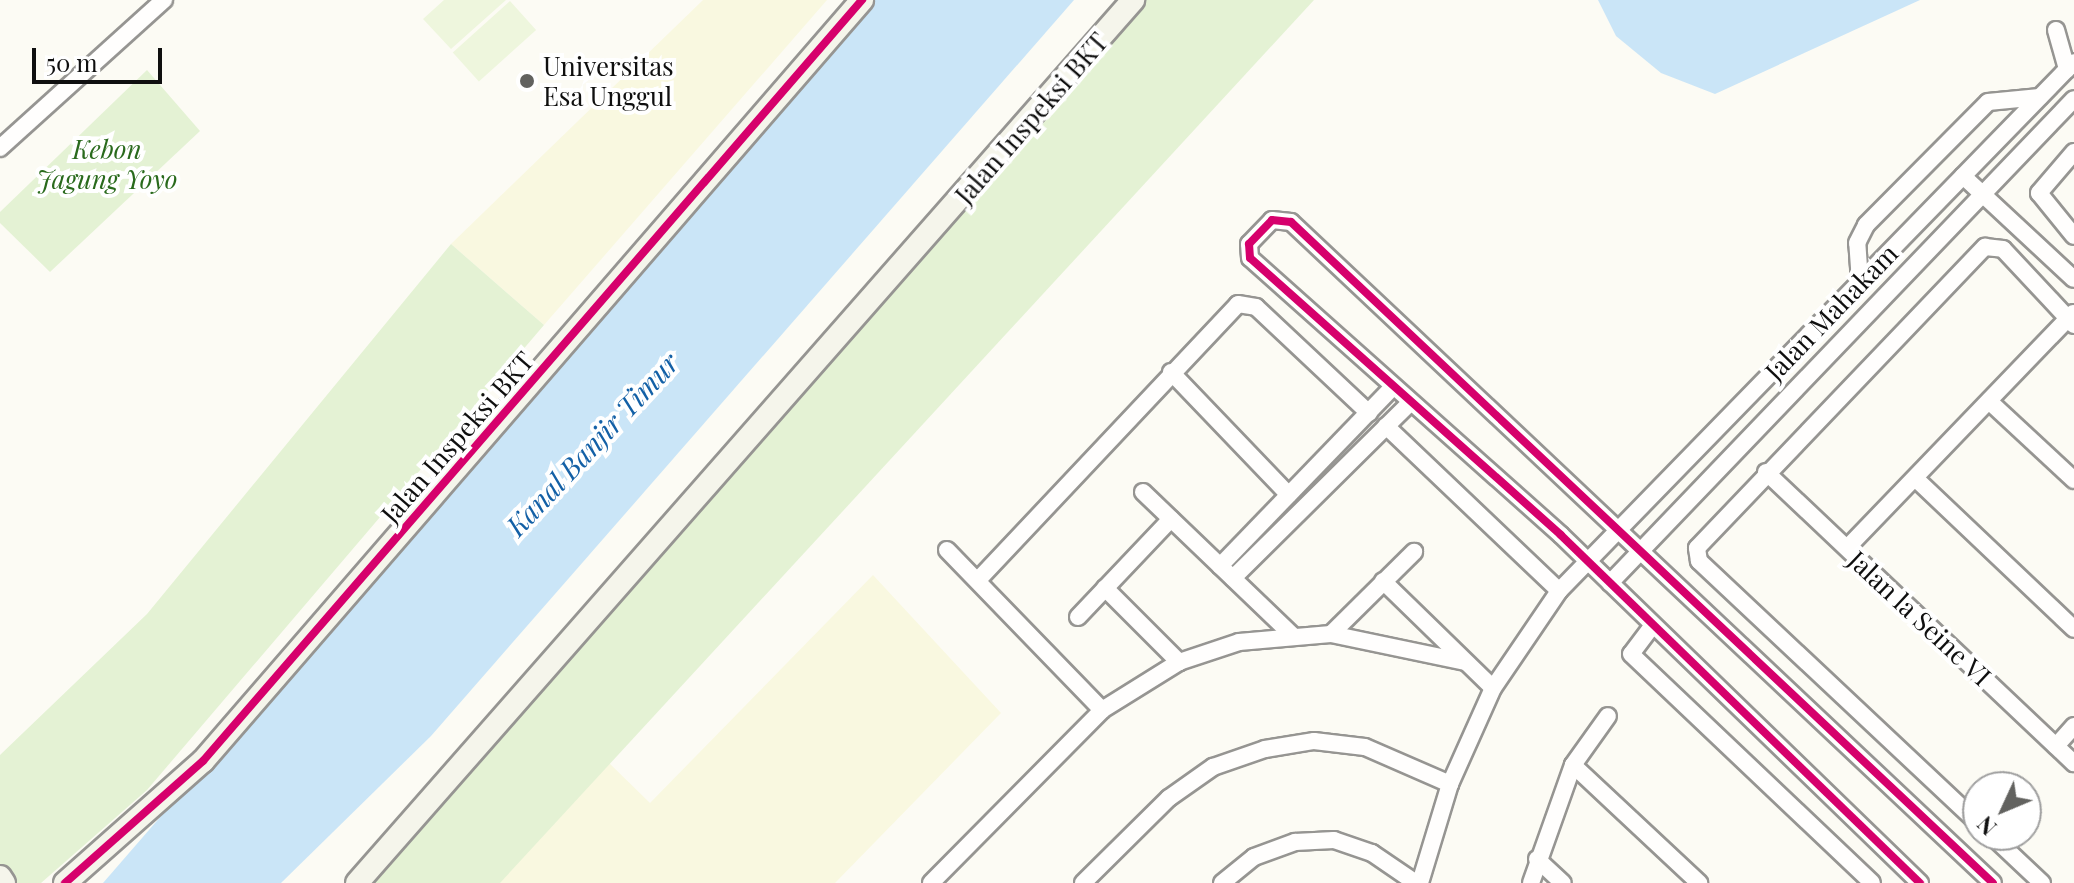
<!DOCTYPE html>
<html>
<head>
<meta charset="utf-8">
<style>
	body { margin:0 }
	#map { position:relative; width:2074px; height:883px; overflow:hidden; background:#fcfbf4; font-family:"Playfair Display",serif }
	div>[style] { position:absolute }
	.farmland>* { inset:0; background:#f9f8e0 }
	.green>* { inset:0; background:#e4f2d4 }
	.pitch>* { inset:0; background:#eef6dd; transform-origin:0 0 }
	.water>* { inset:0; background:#cae5f7 }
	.roads { filter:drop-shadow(2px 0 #969592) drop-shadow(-2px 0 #969592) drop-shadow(0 2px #969592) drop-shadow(0 -2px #969592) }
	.street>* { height:16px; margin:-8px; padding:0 8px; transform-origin:8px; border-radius:8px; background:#fffefd }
	.secondary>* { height:22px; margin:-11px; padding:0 11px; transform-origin:11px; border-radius:11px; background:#f5f5eb }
	.cycleway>* { height:8px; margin:-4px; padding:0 4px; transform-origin:4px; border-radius:4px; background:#d6006c }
	.dots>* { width:22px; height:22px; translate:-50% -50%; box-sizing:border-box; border:4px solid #fff; border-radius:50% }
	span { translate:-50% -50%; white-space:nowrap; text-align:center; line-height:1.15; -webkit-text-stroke:8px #fff; paint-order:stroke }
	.poi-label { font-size:26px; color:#0f0f0f }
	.left { translate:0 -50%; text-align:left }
	.street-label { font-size:26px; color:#0f0f0f }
	.park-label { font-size:26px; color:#296a1c; font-style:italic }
	.water-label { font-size:28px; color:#1360a6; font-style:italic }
	.north { position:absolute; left:1962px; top:771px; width:80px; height:80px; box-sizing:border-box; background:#fff; border:2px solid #9f9f9f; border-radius:50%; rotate:226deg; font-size:22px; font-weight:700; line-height:32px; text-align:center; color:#0f0f0f }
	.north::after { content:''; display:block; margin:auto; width:28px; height:36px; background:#62625f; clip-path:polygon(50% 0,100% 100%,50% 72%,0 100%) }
	.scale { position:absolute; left:32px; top:48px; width:130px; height:36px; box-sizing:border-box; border:4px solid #0f0f0f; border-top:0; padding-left:10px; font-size:24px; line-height:28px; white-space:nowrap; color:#0f0f0f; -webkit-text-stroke:6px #fff; paint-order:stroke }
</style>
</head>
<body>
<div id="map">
	<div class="farmland">
		<i style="clip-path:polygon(703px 0,827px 0,544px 325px,451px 244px)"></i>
		<i style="clip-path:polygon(873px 575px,1001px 713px,835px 883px,406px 883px,561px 716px,650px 803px)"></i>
	</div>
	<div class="green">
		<i style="clip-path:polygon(1133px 0,1314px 0,500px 883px,354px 883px)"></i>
		<i style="clip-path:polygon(147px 70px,200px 131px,50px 272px,0 223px,0 212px)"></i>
		<i style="clip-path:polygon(451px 244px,544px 325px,147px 790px,41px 883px,0 883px,0 755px,147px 614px)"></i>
	</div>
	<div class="pitch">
		<i style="clip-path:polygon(444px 0,506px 0,451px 49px,423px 19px)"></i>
		<i style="left:510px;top:1px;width:39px;height:77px;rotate:48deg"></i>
	</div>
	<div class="water">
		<i style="clip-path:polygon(869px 0,1074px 0,431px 736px,281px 883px,103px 883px)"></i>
		<i style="clip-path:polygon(1598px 0,1920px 0,1715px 94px,1661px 73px,1616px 36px)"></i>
	</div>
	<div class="roads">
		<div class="street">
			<i style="left:2056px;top:30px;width:41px;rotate:74.2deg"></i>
			<i style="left:0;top:148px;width:221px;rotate:-42.1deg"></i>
			<i style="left:2074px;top:152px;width:54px;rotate:130.5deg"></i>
			<i style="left:2039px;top:193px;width:55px;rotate:50.9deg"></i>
			<i style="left:1963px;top:176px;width:151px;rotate:42.9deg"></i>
			<i style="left:1860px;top:282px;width:39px;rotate:-94deg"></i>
			<i style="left:1857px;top:243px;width:20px;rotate:-63deg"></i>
			<i style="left:1866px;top:225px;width:173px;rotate:-45.2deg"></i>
			<i style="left:1988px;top:102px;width:52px;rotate:-5.5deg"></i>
			<i style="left:1171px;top:372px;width:170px;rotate:46.2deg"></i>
			<i style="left:1989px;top:401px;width:116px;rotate:42.9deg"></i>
			<i style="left:1386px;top:426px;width:239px;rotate:43.6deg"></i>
			<i style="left:1559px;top:591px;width:117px;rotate:124.2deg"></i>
			<i style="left:1493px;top:688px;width:105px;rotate:114.1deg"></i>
			<i style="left:1450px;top:784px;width:103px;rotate:106.9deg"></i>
			<i style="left:1766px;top:472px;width:424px;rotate:43.4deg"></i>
			<i style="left:1915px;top:478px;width:219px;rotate:43.5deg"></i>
			<i style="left:1143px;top:492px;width:208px;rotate:43.8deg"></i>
			<i style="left:1847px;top:548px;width:326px;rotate:-46.1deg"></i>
			<i style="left:947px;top:550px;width:223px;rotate:45.9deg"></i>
			<i style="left:1220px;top:566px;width:248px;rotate:-46deg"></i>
			<i style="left:1233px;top:578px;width:249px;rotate:-44.7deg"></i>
			<i style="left:978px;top:580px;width:379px;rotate:-46.7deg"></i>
			<i style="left:1238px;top:304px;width:18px;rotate:9deg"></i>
			<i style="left:1256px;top:307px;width:155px;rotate:43.2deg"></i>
			<i style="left:1383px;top:581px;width:153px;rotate:44.2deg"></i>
			<i style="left:1610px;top:583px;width:670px;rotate:-46.21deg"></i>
			<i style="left:1105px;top:588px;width:105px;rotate:45deg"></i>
			<i style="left:1559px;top:591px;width:738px;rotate:-45.77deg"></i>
			<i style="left:1078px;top:617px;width:135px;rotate:-46.5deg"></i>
			<i style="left:1653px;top:625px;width:36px;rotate:127deg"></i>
			<i style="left:1631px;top:654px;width:332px;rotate:43.5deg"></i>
			<i style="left:1331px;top:634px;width:117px;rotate:-44.7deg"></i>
			<i style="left:2056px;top:746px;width:27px;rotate:-48deg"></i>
			<i style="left:1573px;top:765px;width:173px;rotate:43.1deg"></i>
			<i style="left:1978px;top:823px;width:383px;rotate:-136.8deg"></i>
			<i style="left:1699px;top:561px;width:13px;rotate:-99deg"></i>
			<i style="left:1697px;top:548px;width:417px;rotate:-46.3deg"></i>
			<i style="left:1985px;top:247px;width:18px;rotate:6deg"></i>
			<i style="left:2003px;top:249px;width:104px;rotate:46.9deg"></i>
			<i style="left:1991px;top:835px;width:70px;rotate:43.3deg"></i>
			<i style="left:1537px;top:859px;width:35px;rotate:43deg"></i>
			<i style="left:931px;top:883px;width:243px;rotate:-45.3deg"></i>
			<i style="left:1102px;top:710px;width:91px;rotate:-31.9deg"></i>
			<i style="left:1179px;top:662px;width:63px;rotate:-18.4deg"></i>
			<i style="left:1239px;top:642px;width:92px;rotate:-5deg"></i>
			<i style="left:1331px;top:634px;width:137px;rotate:11.8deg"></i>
			<i style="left:1083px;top:883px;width:121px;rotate:-44.7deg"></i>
			<i style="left:1169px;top:798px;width:54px;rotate:-35.2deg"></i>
			<i style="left:1213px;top:767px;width:55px;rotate:-19.1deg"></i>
			<i style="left:1265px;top:749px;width:50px;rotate:-9.3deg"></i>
			<i style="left:1314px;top:741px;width:51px;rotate:6.7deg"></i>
			<i style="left:1365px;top:747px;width:93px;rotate:23.5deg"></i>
			<i style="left:1222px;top:883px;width:41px;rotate:-39.1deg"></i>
			<i style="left:1254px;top:857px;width:44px;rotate:-20.1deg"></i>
			<i style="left:1295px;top:842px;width:39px;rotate:-3deg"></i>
			<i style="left:1334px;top:840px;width:40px;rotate:18.9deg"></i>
			<i style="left:1372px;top:853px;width:53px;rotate:34.3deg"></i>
			<i style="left:1531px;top:883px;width:125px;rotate:-70.4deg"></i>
			<i style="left:1573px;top:765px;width:60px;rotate:-54.5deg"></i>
			<i style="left:1920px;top:883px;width:500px;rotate:-135.9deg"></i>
			<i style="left:1561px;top:535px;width:416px;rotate:-138.3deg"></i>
			<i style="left:1250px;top:258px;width:14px;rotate:-94deg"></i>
			<i style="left:1249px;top:244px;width:33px;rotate:-46deg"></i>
			<i style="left:1272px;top:220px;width:19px;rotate:6deg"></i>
			<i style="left:1291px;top:222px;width:964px;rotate:43.28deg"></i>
		</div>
		<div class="secondary">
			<i style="left:0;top:877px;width:7px;rotate:56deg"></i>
			<i style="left:65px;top:883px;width:184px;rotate:-41.5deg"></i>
			<i style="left:203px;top:761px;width:1007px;rotate:-49.11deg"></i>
			<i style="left:357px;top:883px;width:1176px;rotate:-48.69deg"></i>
		</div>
	</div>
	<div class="cycleway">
		<i style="left:65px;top:883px;width:184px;rotate:-41.5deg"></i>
		<i style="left:203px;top:761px;width:1007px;rotate:-49.11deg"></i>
		<i style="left:1920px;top:883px;width:500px;rotate:-135.9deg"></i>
		<i style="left:1561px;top:535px;width:416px;rotate:-138.3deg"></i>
		<i style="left:1250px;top:258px;width:14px;rotate:-94deg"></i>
		<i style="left:1249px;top:244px;width:33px;rotate:-46deg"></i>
		<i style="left:1272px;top:220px;width:19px;rotate:6deg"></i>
		<i style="left:1291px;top:222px;width:964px;rotate:43.28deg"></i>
	</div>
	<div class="dots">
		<i style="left:527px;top:81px;background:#62625f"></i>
	</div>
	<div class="poi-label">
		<span class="left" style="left:543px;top:81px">Universitas<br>Esa Unggul</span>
	</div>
	<div class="street-label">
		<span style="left:1031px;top:118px;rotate:-49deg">Jalan Inspeksi BKT</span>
		<span style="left:1831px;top:312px;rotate:-46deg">Jalan Mahakam</span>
		<span style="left:457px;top:437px;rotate:-49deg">Jalan Inspeksi BKT</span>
		<span style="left:1920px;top:618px;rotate:43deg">Jalan la Seine VI</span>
	</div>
	<div class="park-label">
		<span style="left:107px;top:164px">Kebon<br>Jagung Yoyo</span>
	</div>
	<div class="water-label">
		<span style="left:592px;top:444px;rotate:-47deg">Kanal Banjir Timur</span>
	</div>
	<div class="north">N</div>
	<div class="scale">50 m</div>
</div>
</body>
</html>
